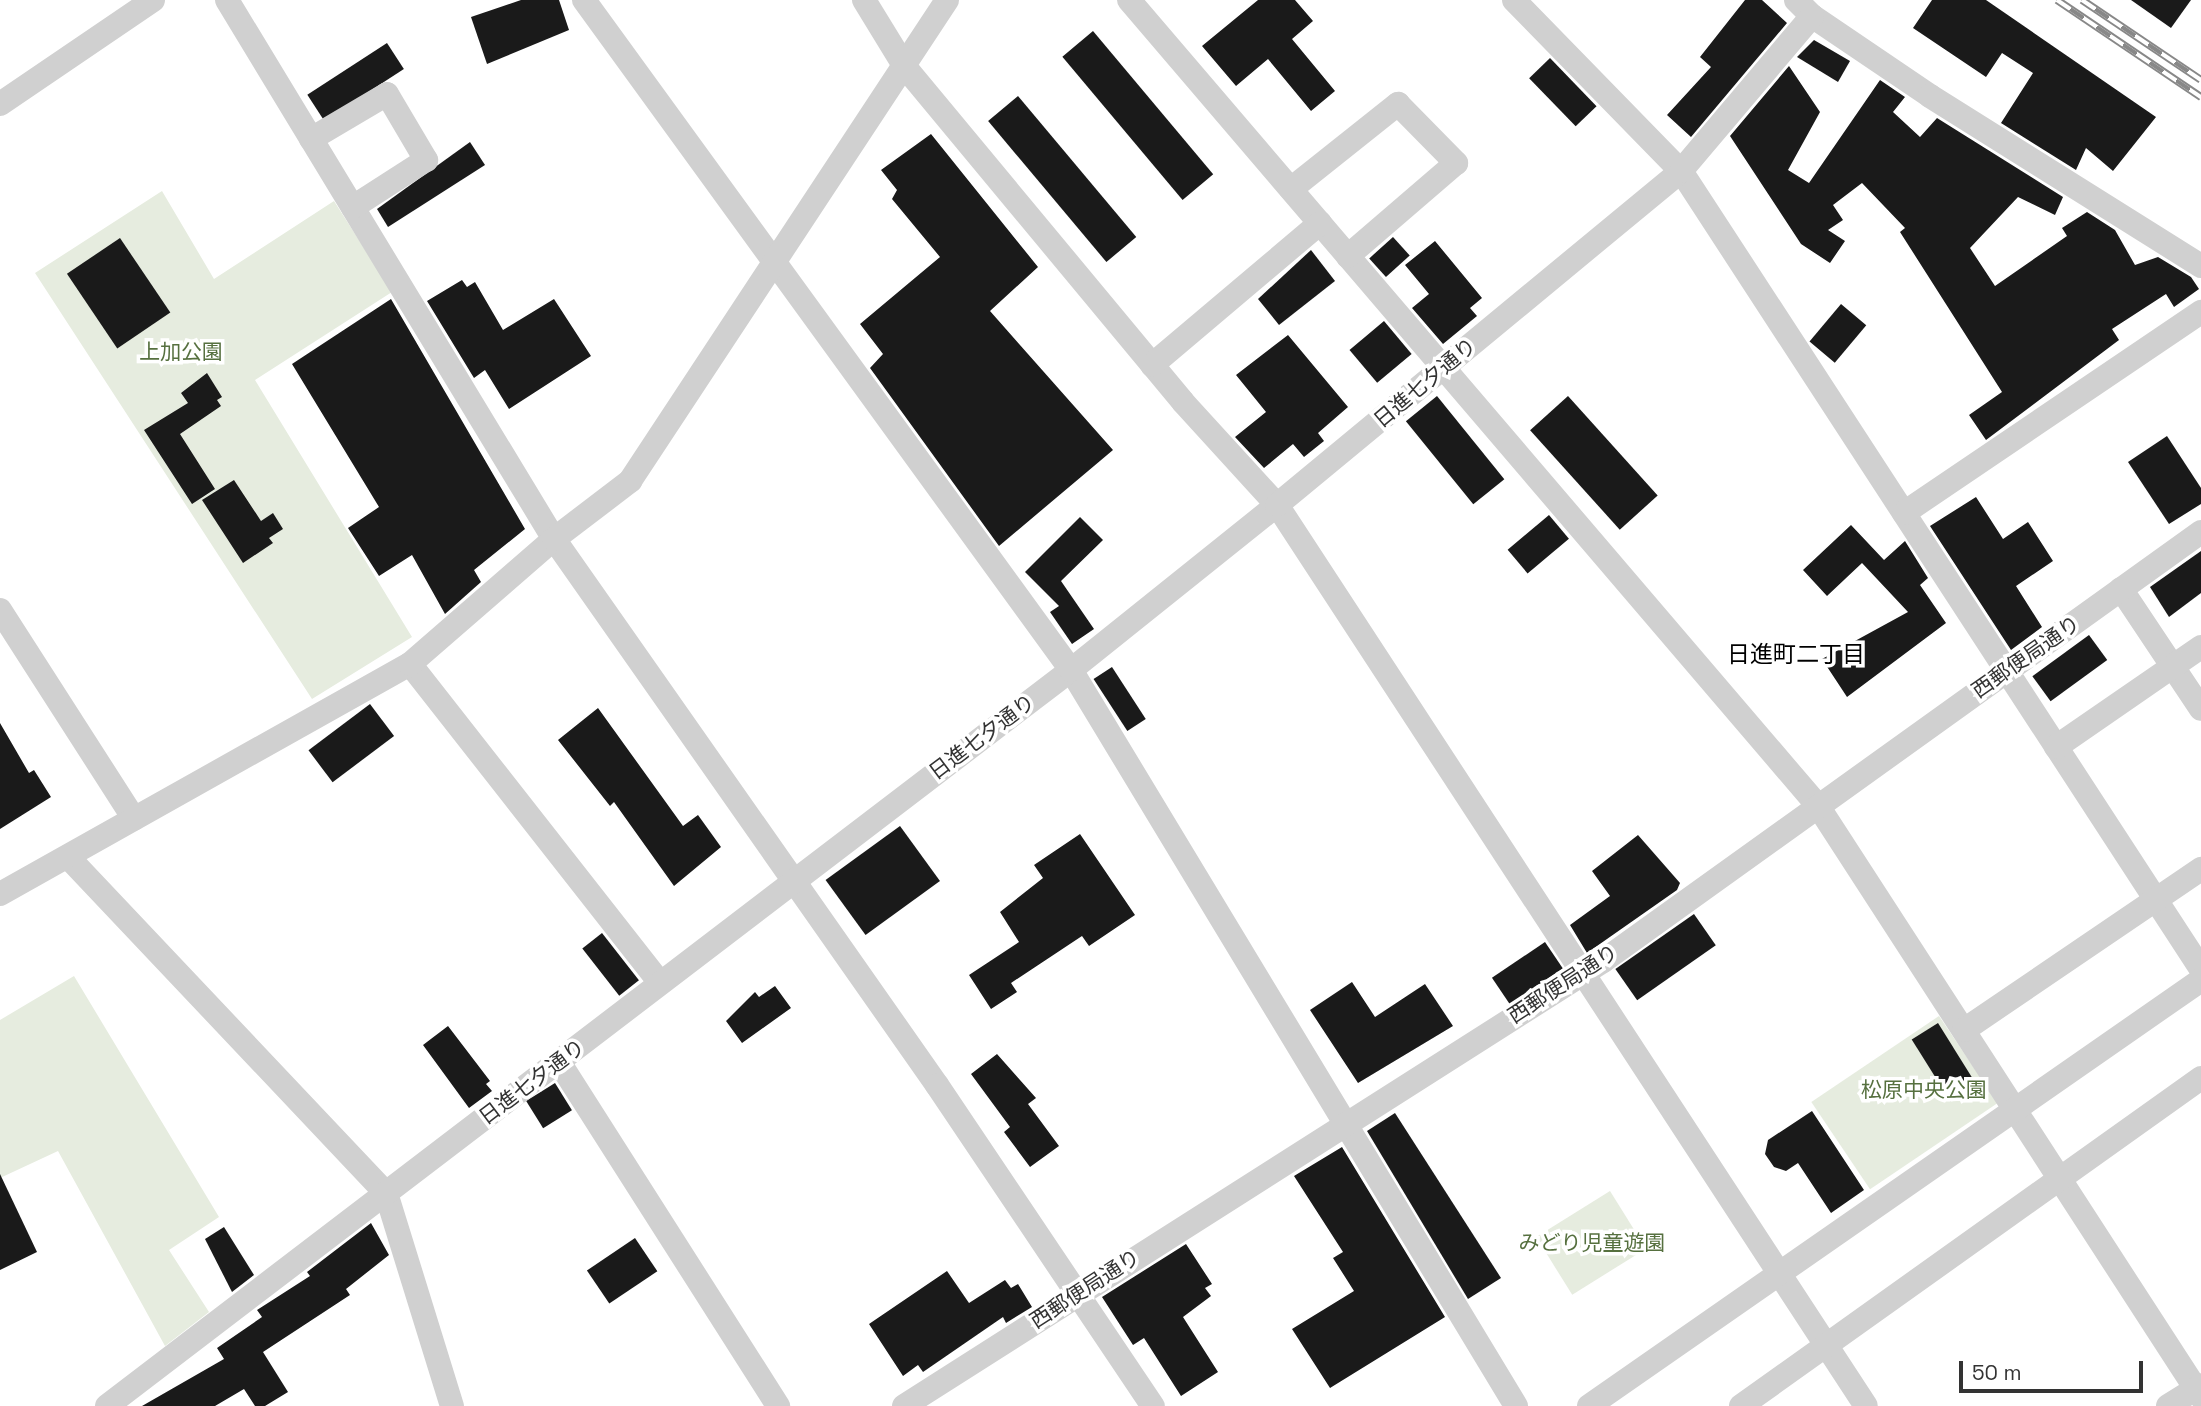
<!DOCTYPE html>
<html>
<head>
<meta charset="utf-8">
<style>
	body { margin:0 }
	#map { position:relative; width:2201px; height:1406px; overflow:hidden; background:#fff; font-family:"Space Grotesk","Noto Sans JP",sans-serif }
	div>[style] { position:absolute }
	.green>* { inset:0; background:#e6ecdf; transform-origin:0 0 }
	.building>* { inset:0; background:#1a1a1a; transform-origin:0 0 }
	.minor>* { height:24px; margin:-12px; padding:0 12px; transform-origin:12px; border-radius:12px; background:#d0d0d0 }
	.rail>* { height:8px; margin-top:-4px; transform-origin:0; background:repeating-linear-gradient(90deg,#fff 0 16px,#888 0 32px); box-sizing:border-box; border-block:2px solid #888 }
	span { translate:-50% -50%; white-space:nowrap; text-align:center; line-height:1.15; -webkit-text-stroke:7px #fff; paint-order:stroke }
	.park-label { font-size:21px; color:#56703f }
	.street-label { font-size:21px; color:#333 }
	.neighbourhood-label { font-size:23px; color:#000 }
	.scale { position:absolute; left:1959px; top:1361px; width:184px; height:32px; box-sizing:border-box; border:4px solid #333; border-top:0; padding-left:9px; font-size:21px; line-height:24px; white-space:nowrap; color:#333; -webkit-text-stroke:5px #fff; paint-order:stroke }
</style>
</head>
<body>
<div id="map">
	<div class="green">
		<i style="clip-path:polygon(162px 191px,214px 279px,334px 201px,392px 292px,255px 380px,412px 637px,312px 699px,35px 273px)"></i>
		<i style="clip-path:polygon(74px 976px,219px 1217px,169px 1250px,209px 1312px,165px 1346px,58px 1151px,0 1178px,0 1020px)"></i>
		<i style="left:1939px;top:1016px;width:105px;height:154px;rotate:56deg"></i>
		<i style="left:1610px;top:1191px;width:68px;height:87px;rotate:58deg"></i>
	</div>
	<div class="building">
		<i style="clip-path:polygon(521px 0,559px 0,569px 30px,487px 64px,471px 17px)"></i>
		<i style="clip-path:polygon(1258px 0,1295px 0,1313px 21px,1292px 39px,1335px 91px,1311px 111px,1268px 59px,1236px 86px,1202px 46px)"></i>
		<i style="clip-path:polygon(1745px 0,1762px 0,1787px 23px,1691px 137px,1667px 115px,1711px 67px,1700px 57px)"></i>
		<i style="clip-path:polygon(1932px 0,1986px 0,2156px 117px,2113px 171px,2086px 148px,2076px 170px,2001px 123px,2033px 73px,2002px 53px,1986px 77px,1913px 28px)"></i>
		<i style="clip-path:polygon(2131px 0,2191px 0,2171px 28px)"></i>
		<i style="left:1093px;top:31px;width:187px;height:40px;rotate:50deg"></i>
		<i style="clip-path:polygon(1814px 40px,1850px 61px,1838px 82px,1797px 57px)"></i>
		<i style="left:387px;top:43px;width:31px;height:95px;rotate:57deg"></i>
		<i style="left:1550px;top:58px;width:67px;height:29px;rotate:46deg"></i>
		<i style="clip-path:polygon(1789px 66px,1820px 112px,1788px 170px,1809px 183px,1880px 80px,1905px 97px,1893px 112px,1920px 137px,1937px 118px,2063px 197px,2055px 215px,2018px 197px,1970px 248px,1995px 286px,2067px 236px,2062px 228px,2087px 212px,2115px 230px,2135px 265px,2158px 257px,2191px 277px,2199px 289px,2174px 307px,2166px 294px,2112px 329px,2119px 340px,1986px 440px,1969px 415px,2002px 392px,1900px 232px,1905px 228px,1862px 183px,1833px 205px,1843px 220px,1828px 230px,1845px 241px,1830px 263px,1801px 244px,1730px 136px)"></i>
		<i style="left:1018px;top:96px;width:184px;height:39px;rotate:50deg"></i>
		<i style="clip-path:polygon(931px 134px,1038px 267px,990px 311px,1113px 450px,999px 546px,870px 368px,883px 354px,860px 324px,940px 257px,892px 199px,897px 190px,881px 170px)"></i>
		<i style="clip-path:polygon(470px 142px,485px 165px,388px 227px,377px 209px)"></i>
		<i style="left:1393px;top:237px;width:25px;height:32px;rotate:48deg"></i>
		<i style="left:120px;top:238px;width:90px;height:64px;rotate:56deg"></i>
		<i style="clip-path:polygon(1435px 241px,1482px 298px,1470px 308px,1477px 316px,1443px 344px,1412px 308px,1429px 294px,1405px 265px)"></i>
		<i style="clip-path:polygon(1311px 250px,1335px 281px,1279px 325px,1258px 299px)"></i>
		<i style="clip-path:polygon(462px 280px,467px 287px,475px 282px,503px 330px,554px 299px,591px 356px,509px 409px,485px 370px,474px 378px,427px 301px)"></i>
		<i style="clip-path:polygon(391px 299px,525px 529px,474px 570px,481px 582px,445px 614px,412px 555px,379px 576px,348px 528px,379px 507px,292px 364px)"></i>
		<i style="left:1841px;top:304px;width:33px;height:49px;rotate:40deg"></i>
		<i style="left:1384px;top:321px;width:43px;height:45px;rotate:50deg"></i>
		<i style="clip-path:polygon(1288px 335px,1348px 407px,1318px 433px,1324px 441px,1304px 457px,1293px 444px,1264px 468px,1235px 437px,1266px 412px,1236px 375px)"></i>
		<i style="clip-path:polygon(207px 373px,222px 397px,217px 400px,221px 406px,180px 434px,215px 489px,192px 504px,144px 430px,188px 403px,181px 393px)"></i>
		<i style="left:1437px;top:396px;width:107px;height:40px;rotate:51deg"></i>
		<i style="left:1568px;top:396px;width:134px;height:51px;rotate:48deg"></i>
		<i style="clip-path:polygon(2167px 436px,2201px 488px,2201px 504px,2169px 524px,2128px 462px)"></i>
		<i style="clip-path:polygon(234px 480px,261px 521px,273px 513px,283px 529px,269px 538px,273px 543px,243px 563px,202px 500px)"></i>
		<i style="clip-path:polygon(1976px 497px,2003px 539px,2028px 522px,2053px 561px,2016px 586px,2042px 627px,2011px 650px,1930px 526px)"></i>
		<i style="left:1549px;top:515px;width:31px;height:54px;rotate:50deg"></i>
		<i style="clip-path:polygon(1080px 517px,1103px 540px,1061px 581px,1094px 629px,1072px 644px,1050px 612px,1059px 606px,1025px 572px)"></i>
		<i style="clip-path:polygon(1851px 525px,1884px 560px,1905px 541px,1928px 578px,1920px 585px,1946px 623px,1847px 697px,1822px 659px,1908px 612px,1862px 563px,1827px 596px,1803px 570px)"></i>
		<i style="clip-path:polygon(2201px 551px,2201px 593px,2169px 617px,2150px 587px)"></i>
		<i style="left:2089px;top:635px;width:31px;height:70px;rotate:54deg"></i>
		<i style="left:1112px;top:667px;width:62px;height:22px;rotate:57deg"></i>
		<i style="left:370px;top:704px;width:40px;height:77px;rotate:53deg"></i>
		<i style="clip-path:polygon(598px 708px,683px 826px,698px 815px,721px 847px,674px 886px,614px 802px,610px 806px,558px 740px)"></i>
		<i style="clip-path:polygon(0 723px,29px 773px,34px 770px,51px 797px,0 829px)"></i>
		<i style="left:900px;top:826px;width:68px;height:92px;rotate:54deg"></i>
		<i style="clip-path:polygon(1080px 834px,1135px 915px,1089px 946px,1082px 936px,1011px 983px,1017px 992px,991px 1009px,969px 975px,1019px 942px,1000px 912px,1043px 878px,1034px 865px)"></i>
		<i style="clip-path:polygon(1638px 835px,1680px 883px,1677px 890px,1587px 953px,1570px 925px,1610px 896px,1592px 871px)"></i>
		<i style="left:1694px;top:914px;width:38px;height:96px;rotate:55deg"></i>
		<i style="left:602px;top:933px;width:60px;height:25px;rotate:52deg"></i>
		<i style="left:1545px;top:942px;width:32px;height:64px;rotate:56deg"></i>
		<i style="clip-path:polygon(1352px 982px,1375px 1017px,1425px 984px,1453px 1026px,1358px 1083px,1310px 1010px)"></i>
		<i style="clip-path:polygon(775px 986px,791px 1008px,742px 1043px,726px 1021px,755px 992px,759px 997px)"></i>
		<i style="left:1938px;top:1023px;width:73px;height:31px;rotate:58deg"></i>
		<i style="clip-path:polygon(448px 1026px,490px 1081px,486px 1084px,492px 1091px,469px 1108px,423px 1045px)"></i>
		<i style="clip-path:polygon(997px 1054px,1036px 1098px,1028px 1104px,1059px 1146px,1030px 1167px,1004px 1132px,1010px 1127px,971px 1074px)"></i>
		<i style="left:555px;top:1083px;width:32px;height:34px;rotate:58deg"></i>
		<i style="clip-path:polygon(1812px 1111px,1864px 1190px,1831px 1213px,1798px 1163px,1786px 1171px,1774px 1167px,1765px 1154px,1768px 1140px)"></i>
		<i style="clip-path:polygon(1395px 1113px,1501px 1278px,1468px 1299px,1367px 1131px)"></i>
		<i style="clip-path:polygon(1342px 1147px,1445px 1317px,1330px 1388px,1292px 1329px,1354px 1291px,1333px 1258px,1343px 1252px,1294px 1176px)"></i>
		<i style="clip-path:polygon(0 1174px,37px 1252px,0 1270px)"></i>
		<i style="clip-path:polygon(371px 1223px,389px 1255px,346px 1289px,350px 1295px,263px 1352px,288px 1392px,265px 1406px,255px 1406px,244px 1389px,215px 1406px,142px 1406px,224px 1359px,217px 1348px,262px 1317px,257px 1310px,310px 1276px,307px 1272px)"></i>
		<i style="clip-path:polygon(224px 1227px,254px 1275px,232px 1292px,205px 1239px)"></i>
		<i style="left:635px;top:1238px;width:40px;height:58px;rotate:56deg"></i>
		<i style="clip-path:polygon(1186px 1244px,1212px 1284px,1205px 1288px,1211px 1296px,1183px 1317px,1218px 1372px,1181px 1396px,1144px 1338px,1133px 1345px,1102px 1297px)"></i>
		<i style="clip-path:polygon(947px 1271px,969px 1303px,1005px 1280px,1011px 1288px,1018px 1284px,1032px 1307px,1006px 1323px,1003px 1317px,923px 1372px,918px 1365px,903px 1376px,869px 1324px)"></i>
	</div>
	<div class="minor">
		<i style="left:227px;top:0;width:630px;rotate:58.76deg"></i>
		<i style="left:554px;top:539px;width:667px;rotate:54.95deg"></i>
		<i style="left:937px;top:1085px;width:387px;rotate:56.1deg"></i>
		<i style="left:584px;top:0;width:828px;rotate:53.99deg"></i>
		<i style="left:1071px;top:670px;width:860px;rotate:58.84deg"></i>
		<i style="left:864px;top:0;width:79px;rotate:58.5deg"></i>
		<i style="left:905px;top:67px;width:435px;rotate:50.3deg"></i>
		<i style="left:1183px;top:402px;width:139px;rotate:47.6deg"></i>
		<i style="left:1277px;top:505px;width:1076px;rotate:56.83deg"></i>
		<i style="left:1129px;top:0;width:1060px;rotate:49.47deg"></i>
		<i style="left:1818px;top:806px;width:704px;rotate:57.05deg"></i>
		<i style="left:1514px;top:0;width:239px;rotate:45.7deg"></i>
		<i style="left:1681px;top:171px;width:952px;rotate:56.91deg"></i>
		<i style="left:1796px;top:0;width:23px;rotate:45deg"></i>
		<i style="left:1812px;top:16px;width:143px;rotate:34.1deg"></i>
		<i style="left:1930px;top:96px;width:320px;rotate:32.1deg"></i>
		<i style="left:0;top:104px;width:185px;rotate:-34.2deg"></i>
		<i style="left:311px;top:139px;width:88px;rotate:-30.6deg"></i>
		<i style="left:387px;top:94px;width:77px;rotate:59.4deg"></i>
		<i style="left:426px;top:160px;width:87px;rotate:147.2deg"></i>
		<i style="left:1291px;top:189px;width:137px;rotate:-38.5deg"></i>
		<i style="left:1398px;top:104px;width:83px;rotate:45.5deg"></i>
		<i style="left:1456px;top:163px;width:143px;rotate:139.3deg"></i>
		<i style="left:1152px;top:365px;width:220px;rotate:-40.2deg"></i>
		<i style="left:1904px;top:513px;width:359px;rotate:-34.1deg"></i>
		<i style="left:2121px;top:589px;width:144px;rotate:56.3deg"></i>
		<i style="left:0;top:610px;width:248px;rotate:57.3deg"></i>
		<i style="left:410px;top:664px;width:405px;rotate:51.9deg"></i>
		<i style="left:2056px;top:747px;width:176px;rotate:-34.6deg"></i>
		<i style="left:69px;top:858px;width:461px;rotate:46.6deg"></i>
		<i style="left:386px;top:1193px;width:223px;rotate:72.8deg"></i>
		<i style="left:0;top:894px;width:470px;rotate:-29.3deg"></i>
		<i style="left:410px;top:664px;width:191px;rotate:-41deg"></i>
		<i style="left:554px;top:539px;width:96px;rotate:-37.3deg"></i>
		<i style="left:630px;top:481px;width:576px;rotate:-56.61deg"></i>
		<i style="left:1964px;top:1030px;width:287px;rotate:-34.2deg"></i>
		<i style="left:559px;top:1062px;width:408px;rotate:57.5deg"></i>
		<i style="left:107px;top:1406px;width:1213px;rotate:-37.36deg"></i>
		<i style="left:1071px;top:670px;width:264px;rotate:-38.7deg"></i>
		<i style="left:1277px;top:505px;width:524px;rotate:-39.58deg"></i>
		<i style="left:1681px;top:171px;width:203px;rotate:-49.8deg"></i>
		<i style="left:904px;top:1406px;width:829px;rotate:-32.48deg"></i>
		<i style="left:1603px;top:961px;width:736px;rotate:-35.66deg"></i>
		<i style="left:1589px;top:1406px;width:746px;rotate:-34.84deg"></i>
		<i style="left:1741px;top:1406px;width:565px;rotate:-35.49deg"></i>
		<i style="left:2168px;top:1406px;width:39px;rotate:-32deg"></i>
	</div>
	<div class="rail">
		<i style="left:2057px;top:0;width:174px;rotate:34deg"></i>
		<i style="left:2082px;top:0;width:143px;rotate:33.9deg"></i>
	</div>
	<div class="park-label">
		<span style="left:181px;top:352px">上加公園</span>
		<span style="left:1924px;top:1090px">松原中央公園</span>
		<span style="left:1592px;top:1243px">みどり児童遊園</span>
	</div>
	<div class="street-label">
		<span style="left:1425px;top:383px;rotate:-40deg">日進七夕通り</span>
		<span style="left:2026px;top:657px;rotate:-35deg">西郵便局通り</span>
		<span style="left:982px;top:737px;rotate:-37deg">日進七夕通り</span>
		<span style="left:1563px;top:984px;rotate:-33deg">西郵便局通り</span>
		<span style="left:532px;top:1082px;rotate:-37deg">日進七夕通り</span>
		<span style="left:1085px;top:1289px;rotate:-33deg">西郵便局通り</span>
	</div>
	<div class="neighbourhood-label">
		<span style="left:1796px;top:654px">日進町二丁目</span>
	</div>
	<div class="scale">50 m</div>
</div>
</body>
</html>
